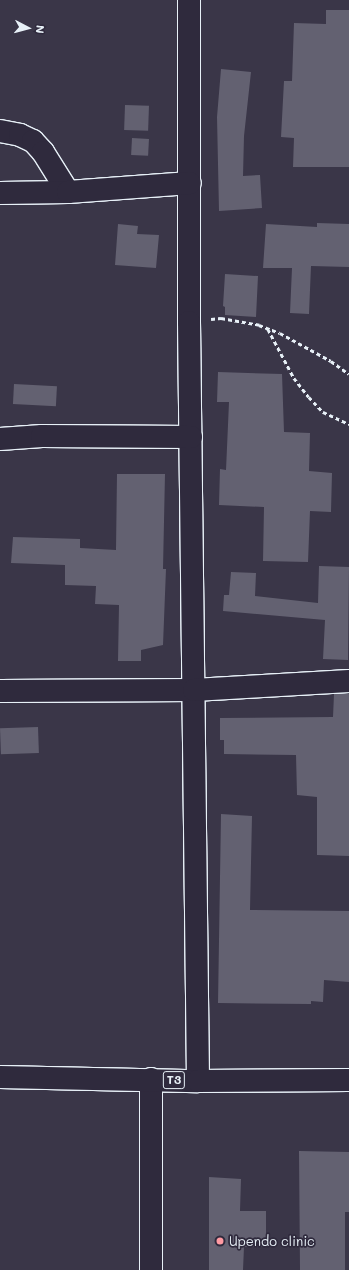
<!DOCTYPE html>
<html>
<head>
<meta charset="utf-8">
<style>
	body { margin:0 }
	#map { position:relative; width:349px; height:1270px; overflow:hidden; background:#3a3648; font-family:Mali,sans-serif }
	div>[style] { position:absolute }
	.building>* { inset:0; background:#636171; transform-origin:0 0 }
	.path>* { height:2.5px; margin-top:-1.25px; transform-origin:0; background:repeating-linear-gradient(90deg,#e8f1f8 0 4px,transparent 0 7px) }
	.roads { filter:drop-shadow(1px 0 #e8f1f8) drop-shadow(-1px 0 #e8f1f8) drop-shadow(0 1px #e8f1f8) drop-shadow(0 -1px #e8f1f8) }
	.minor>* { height:22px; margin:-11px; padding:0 11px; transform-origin:11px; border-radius:11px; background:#2f2a3d }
	.highway>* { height:22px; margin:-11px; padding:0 11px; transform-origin:11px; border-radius:11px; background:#2f2a3d }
	.dots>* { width:11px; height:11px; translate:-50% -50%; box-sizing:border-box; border:2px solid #2f2a3d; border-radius:50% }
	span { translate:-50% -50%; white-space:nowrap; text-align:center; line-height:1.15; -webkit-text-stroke:3.5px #2f2a3d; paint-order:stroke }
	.shield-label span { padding:1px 3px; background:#2f2a3d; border:1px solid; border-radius:3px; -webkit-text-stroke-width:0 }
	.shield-label { font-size:12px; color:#e8f1f8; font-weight:700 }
	.poi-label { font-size:13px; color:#e8f1f8 }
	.left { translate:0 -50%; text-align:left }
	.north { position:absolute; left:8px; top:8px; width:40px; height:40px; -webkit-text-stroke:3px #2f2a3d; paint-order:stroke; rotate:96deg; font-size:11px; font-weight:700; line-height:16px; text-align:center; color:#e8f1f8 }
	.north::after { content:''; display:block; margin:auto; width:14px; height:18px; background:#e8f1f8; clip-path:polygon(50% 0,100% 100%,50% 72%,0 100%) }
</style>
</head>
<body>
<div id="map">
	<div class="building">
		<i style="clip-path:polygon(326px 10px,349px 10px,349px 167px,293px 167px,294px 138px,281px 137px,284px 81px,292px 81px,294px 23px,326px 24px)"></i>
		<i style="clip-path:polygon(221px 69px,251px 72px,244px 136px,243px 176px,260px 175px,262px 208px,219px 211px,217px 117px)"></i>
		<i style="left:125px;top:105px;width:24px;height:25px;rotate:2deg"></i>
		<i style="left:132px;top:138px;width:17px;height:17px;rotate:3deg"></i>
		<i style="clip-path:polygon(317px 223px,349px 224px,349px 267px,311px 266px,309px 314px,290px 313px,292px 268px,263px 268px,266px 224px,317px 227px)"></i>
		<i style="clip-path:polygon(118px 224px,138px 226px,137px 234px,159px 235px,156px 268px,115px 265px)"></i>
		<i style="clip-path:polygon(225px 274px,258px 276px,256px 317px,225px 315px,225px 307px,223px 306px)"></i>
		<i style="clip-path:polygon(218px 372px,282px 374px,284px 432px,310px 433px,309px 471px,332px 473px,331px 512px,310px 511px,308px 562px,263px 561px,264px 507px,219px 505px,220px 469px,226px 470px,229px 402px,217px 402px)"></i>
		<i style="left:14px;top:384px;width:43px;height:20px;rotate:3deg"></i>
		<i style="clip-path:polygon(117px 474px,165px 474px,163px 569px,166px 569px,163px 645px,141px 650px,141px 661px,118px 661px,119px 605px,95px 604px,96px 586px,65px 585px,65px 565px,11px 563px,13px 537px,80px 539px,80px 548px,116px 550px)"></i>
		<i style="clip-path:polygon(319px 566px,349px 567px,348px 660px,323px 659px,325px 620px,223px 611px,224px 595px,229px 595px,231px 572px,256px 573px,255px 596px,318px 603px)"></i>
		<i style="clip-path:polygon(334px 694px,349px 694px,349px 856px,317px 855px,317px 797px,297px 795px,296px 755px,224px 754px,224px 740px,220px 740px,220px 718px,333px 717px)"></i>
		<i style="left:38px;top:727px;width:26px;height:38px;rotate:88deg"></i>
		<i style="clip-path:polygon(221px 814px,252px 816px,250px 910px,349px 911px,349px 982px,324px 980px,323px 1002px,311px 1001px,311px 1004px,218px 1003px)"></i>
		<i style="clip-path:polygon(299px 1151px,349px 1152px,349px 1212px,345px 1212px,345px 1270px,300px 1270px)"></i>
		<i style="clip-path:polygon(209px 1177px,241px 1179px,240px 1211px,266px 1211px,266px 1247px,244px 1247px,243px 1270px,209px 1270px)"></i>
	</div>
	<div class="path">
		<i style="left:211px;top:319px;width:10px;rotate:-6deg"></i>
		<i style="left:221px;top:318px;width:39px;rotate:10deg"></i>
		<i style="left:259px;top:325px;width:22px;rotate:21deg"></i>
		<i style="left:280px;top:333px;width:58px;rotate:28.8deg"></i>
		<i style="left:331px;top:361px;width:22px;rotate:36deg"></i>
		<i style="left:268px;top:329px;width:55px;rotate:62deg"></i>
		<i style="left:294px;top:378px;width:24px;rotate:52deg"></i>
		<i style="left:309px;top:397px;width:21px;rotate:47deg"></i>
		<i style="left:323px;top:412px;width:29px;rotate:25deg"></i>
	</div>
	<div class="roads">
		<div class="minor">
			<i style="left:189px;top:0;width:322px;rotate:90deg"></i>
			<i style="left:189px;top:322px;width:759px;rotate:89.32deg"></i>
			<i style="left:0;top:131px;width:20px;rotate:11deg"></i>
			<i style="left:20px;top:135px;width:14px;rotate:25deg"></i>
			<i style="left:33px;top:141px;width:15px;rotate:48deg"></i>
			<i style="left:43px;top:152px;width:47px;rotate:58deg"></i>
			<i style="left:0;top:193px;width:68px;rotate:-0.8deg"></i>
			<i style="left:68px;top:192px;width:122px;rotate:-4.2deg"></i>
			<i style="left:0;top:439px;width:42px;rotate:-4.1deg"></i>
			<i style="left:42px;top:436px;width:149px;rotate:0.4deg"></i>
			<i style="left:0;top:691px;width:194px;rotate:-0.3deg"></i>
			<i style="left:194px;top:690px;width:155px;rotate:-3.3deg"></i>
			<i style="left:151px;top:1079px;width:191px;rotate:90deg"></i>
		</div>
		<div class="highway">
			<i style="left:0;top:1077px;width:198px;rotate:1.2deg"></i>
			<i style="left:198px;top:1081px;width:151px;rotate:-0.4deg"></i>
		</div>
	</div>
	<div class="dots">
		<i style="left:220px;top:1241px;background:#ff9aa2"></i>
	</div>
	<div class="shield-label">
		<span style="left:174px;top:1080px">T3</span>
	</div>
	<div class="poi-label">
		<span class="left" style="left:229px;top:1241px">Upendo clinic</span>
	</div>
	<div class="north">N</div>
</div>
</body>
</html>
